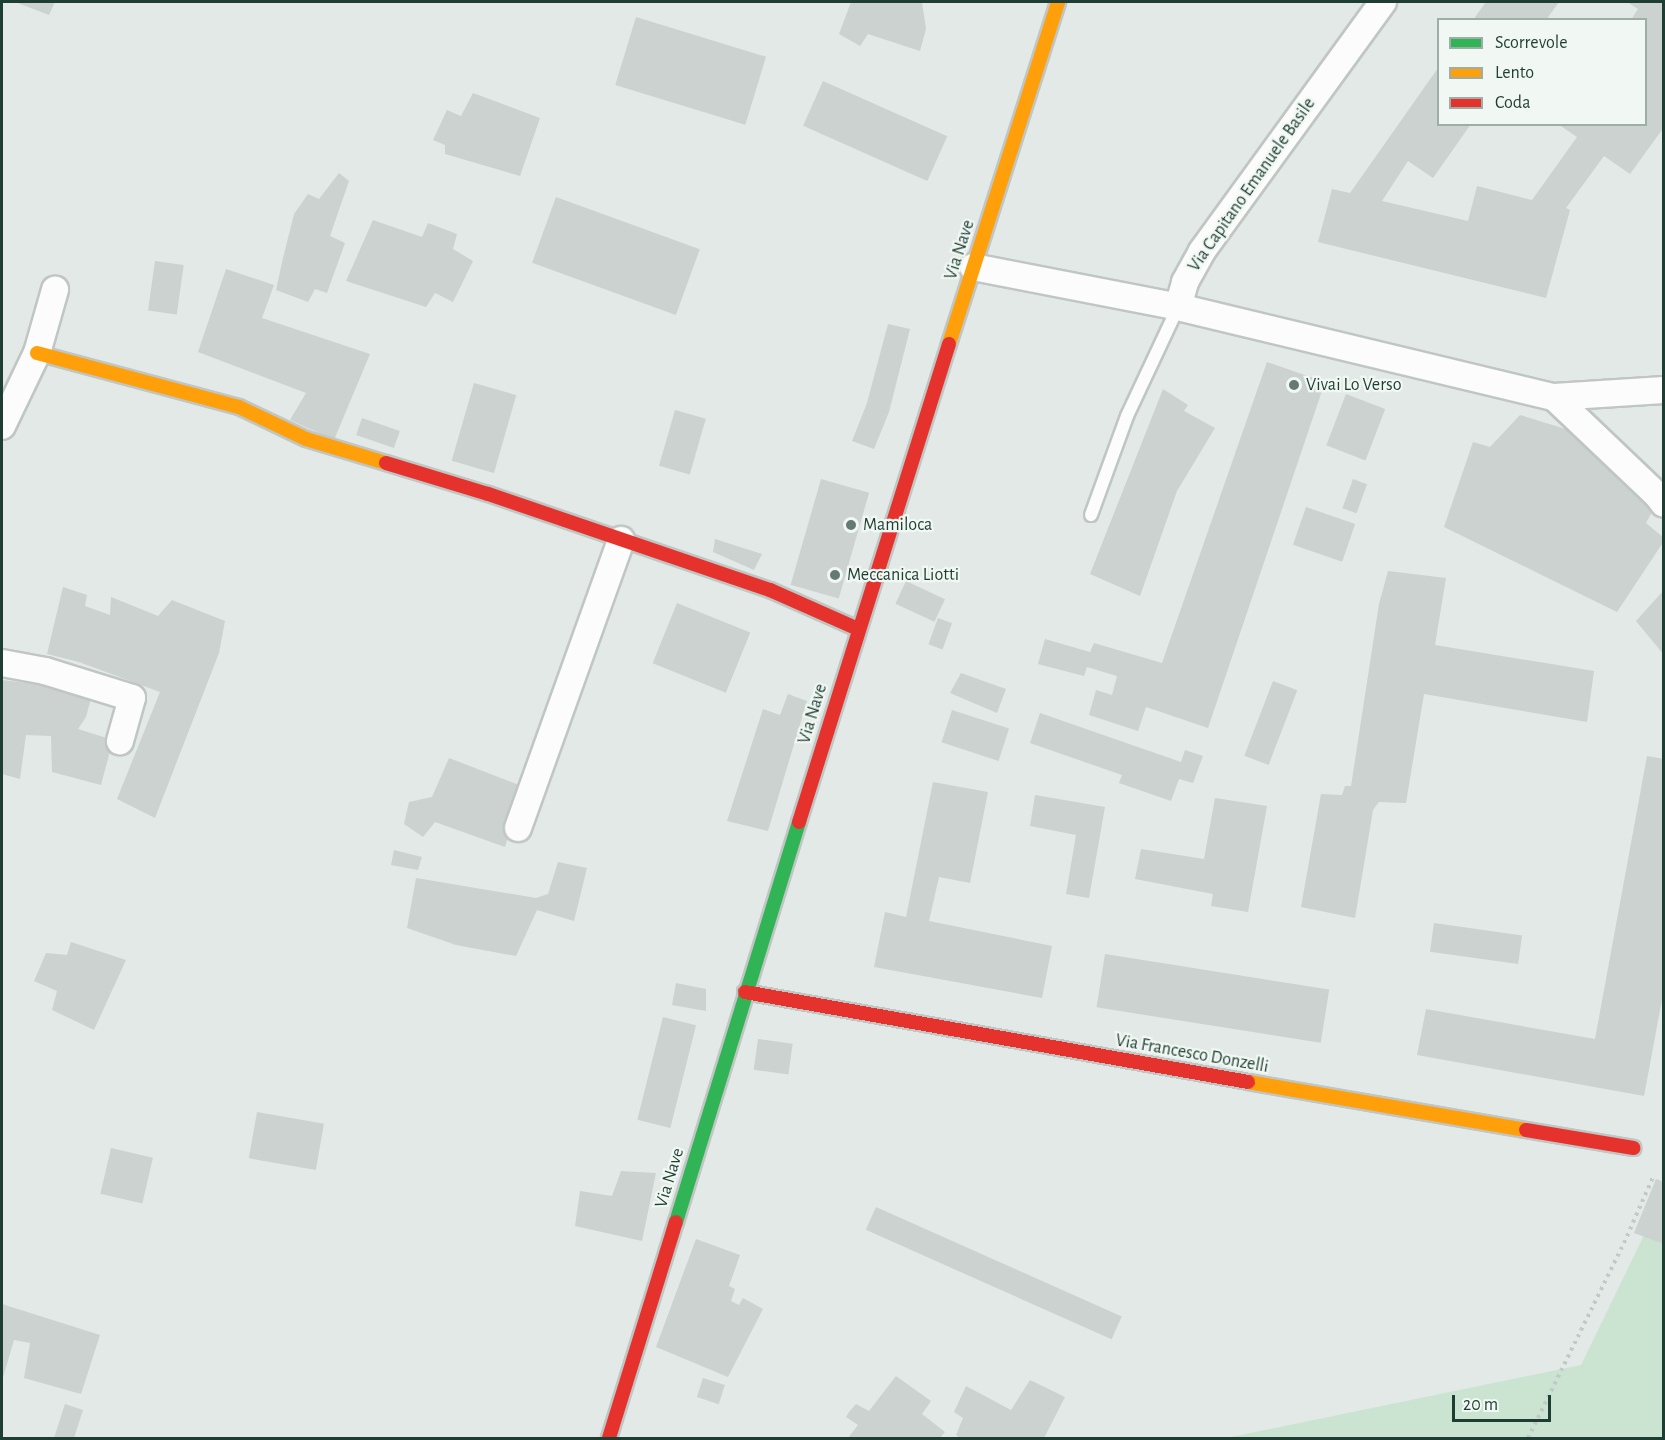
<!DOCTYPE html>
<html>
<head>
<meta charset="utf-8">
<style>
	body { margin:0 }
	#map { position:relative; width:1665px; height:1440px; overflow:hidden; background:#e3e9e6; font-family:"Alegreya Sans",sans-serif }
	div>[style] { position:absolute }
	.green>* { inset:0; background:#cbe4d1 }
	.building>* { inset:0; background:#cbd2cf; transform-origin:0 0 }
	.path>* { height:4px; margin-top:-2px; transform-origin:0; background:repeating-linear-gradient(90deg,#c0cac6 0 3px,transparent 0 7.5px) }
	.roads { filter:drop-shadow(2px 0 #c0c6c3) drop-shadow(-2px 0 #c0c6c3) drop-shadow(0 2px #c0c6c3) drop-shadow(0 -2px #c0c6c3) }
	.lane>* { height:12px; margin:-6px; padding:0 6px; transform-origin:6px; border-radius:6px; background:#fbfcfb }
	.street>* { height:26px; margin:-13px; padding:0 13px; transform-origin:13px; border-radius:13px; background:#fbfcfb }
	.fast>* { height:14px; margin:-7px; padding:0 7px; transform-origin:7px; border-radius:7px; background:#30b455 }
	.slow>* { height:14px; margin:-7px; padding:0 7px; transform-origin:7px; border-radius:7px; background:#ff9f0a }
	.jam>* { height:14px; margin:-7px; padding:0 7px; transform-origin:7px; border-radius:7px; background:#e5322d }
	.dots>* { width:16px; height:16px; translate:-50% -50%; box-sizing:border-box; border:3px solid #f1f8f4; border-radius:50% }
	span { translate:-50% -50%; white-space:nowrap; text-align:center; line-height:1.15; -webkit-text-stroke:4.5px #f1f8f4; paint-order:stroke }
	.street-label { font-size:18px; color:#1f3e33 }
	.poi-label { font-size:18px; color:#1f3e33 }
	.left { translate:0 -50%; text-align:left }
	.frame { position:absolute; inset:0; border:3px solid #1f3e33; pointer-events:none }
	.legend { position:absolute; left:1437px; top:18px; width:210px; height:108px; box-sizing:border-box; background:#f1f8f4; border:2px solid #9daea7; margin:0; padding:8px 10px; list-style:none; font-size:18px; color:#1f3e33 }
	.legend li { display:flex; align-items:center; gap:12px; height:30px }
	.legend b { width:30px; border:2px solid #9daea7 }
	.scale { position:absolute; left:1452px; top:1395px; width:99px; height:27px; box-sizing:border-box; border:3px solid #1f3e33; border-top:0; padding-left:8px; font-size:18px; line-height:21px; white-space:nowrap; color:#1f3e33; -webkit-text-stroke:4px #f1f8f4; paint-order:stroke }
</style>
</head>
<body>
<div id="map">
	<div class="green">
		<i style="clip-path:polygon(1663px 1196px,1663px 1438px,1226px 1438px,1581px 1365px)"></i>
	</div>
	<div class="building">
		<i style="clip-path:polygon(15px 2px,55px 2px,49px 15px)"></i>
		<i style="clip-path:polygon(851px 2px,922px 2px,926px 29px,920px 51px,868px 34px,860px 46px,839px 34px)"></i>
		<i style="clip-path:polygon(1486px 2px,1559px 2px,1546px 20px,1473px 20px)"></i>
		<i style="clip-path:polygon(1627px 2px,1664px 2px,1664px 127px,1630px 174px,1604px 156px,1566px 208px,1570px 210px,1546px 298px,1318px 242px,1332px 189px,1350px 193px,1438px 68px,1438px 124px,1471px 124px,1433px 178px,1408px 161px,1382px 201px,1468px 221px,1477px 186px,1532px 200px,1577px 137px,1558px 124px,1646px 124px,1646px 20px,1631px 20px,1638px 9px)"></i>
		<i style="left:636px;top:17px;width:136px;height:71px;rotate:17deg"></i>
		<i style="left:823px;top:81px;width:136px;height:49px;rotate:24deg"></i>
		<i style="clip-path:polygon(473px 93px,540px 118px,520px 176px,445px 154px,445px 145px,433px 140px,447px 110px,461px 116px)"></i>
		<i style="clip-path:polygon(339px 173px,349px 181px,330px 236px,345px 243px,327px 293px,315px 289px,308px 302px,276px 290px,283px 258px,294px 214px,308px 194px,319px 199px)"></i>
		<i style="left:556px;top:197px;width:153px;height:70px;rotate:20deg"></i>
		<i style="clip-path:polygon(373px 220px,422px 237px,428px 223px,457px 234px,453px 249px,473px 261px,453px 302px,435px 293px,426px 307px,346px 281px)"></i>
		<i style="left:155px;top:261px;width:29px;height:50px;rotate:8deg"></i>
		<i style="clip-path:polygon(226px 269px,274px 285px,262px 318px,370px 354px,334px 440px,290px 420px,306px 393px,198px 352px)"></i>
		<i style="clip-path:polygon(888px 324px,910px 329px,889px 412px,874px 449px,852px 441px,867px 403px)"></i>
		<i style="clip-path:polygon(1267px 362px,1325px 382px,1208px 728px,1146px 707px,1138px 731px,1089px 715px,1096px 690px,1112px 695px,1117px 676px,1087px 667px,1084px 676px,1038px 664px,1045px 639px,1090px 652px,1094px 643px,1162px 663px)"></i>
		<i style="left:474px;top:383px;width:44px;height:81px;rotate:16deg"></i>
		<i style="clip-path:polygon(1163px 389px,1188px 405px,1184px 411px,1215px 428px,1177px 491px,1140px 596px,1090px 574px)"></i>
		<i style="left:1346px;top:394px;width:42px;height:55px;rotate:21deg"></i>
		<i style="left:675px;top:410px;width:32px;height:58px;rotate:16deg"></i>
		<i style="clip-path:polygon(1520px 415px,1585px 435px,1653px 510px,1646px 523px,1664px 538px,1664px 541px,1617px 612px,1444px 527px,1473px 442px,1490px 447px)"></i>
		<i style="left:362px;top:418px;width:40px;height:18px;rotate:19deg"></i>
		<i style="left:821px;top:479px;width:50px;height:110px;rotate:16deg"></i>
		<i style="left:1353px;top:479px;width:15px;height:31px;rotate:20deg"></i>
		<i style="left:1306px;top:507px;width:52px;height:40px;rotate:19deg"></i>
		<i style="clip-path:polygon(715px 539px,762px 554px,754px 570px,713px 552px)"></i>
		<i style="clip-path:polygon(1388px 571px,1446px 578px,1435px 645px,1594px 671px,1587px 722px,1424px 694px,1406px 803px,1379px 802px,1373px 810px,1355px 918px,1301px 907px,1321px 794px,1342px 795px,1345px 786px,1351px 786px,1379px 604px)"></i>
		<i style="left:906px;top:581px;width:43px;height:25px;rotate:25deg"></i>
		<i style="clip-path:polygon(63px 587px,87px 595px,85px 606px,110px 615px,111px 597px,158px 616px,172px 600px,225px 621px,219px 653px,155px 818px,117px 799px,160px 692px,79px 662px,47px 654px)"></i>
		<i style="clip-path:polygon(1664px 590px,1664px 655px,1636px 621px)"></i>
		<i style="left:677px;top:603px;width:79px;height:65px;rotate:22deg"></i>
		<i style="left:938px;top:618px;width:15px;height:28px;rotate:20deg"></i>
		<i style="clip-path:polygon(961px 673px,1006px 689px,997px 713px,950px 693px)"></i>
		<i style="clip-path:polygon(2px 680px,93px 691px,86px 717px,78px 729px,113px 740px,101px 785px,52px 772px,51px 736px,26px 735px,20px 779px,2px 774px)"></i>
		<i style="left:1273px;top:681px;width:26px;height:80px;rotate:21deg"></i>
		<i style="clip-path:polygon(788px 694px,807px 701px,768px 831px,727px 821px,763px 709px,780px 715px)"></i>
		<i style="left:952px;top:710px;width:60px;height:34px;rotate:18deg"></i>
		<i style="clip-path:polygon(1040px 713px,1181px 762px,1185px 750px,1203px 756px,1193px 783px,1179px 779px,1171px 801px,1119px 783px,1122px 775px,1030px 743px)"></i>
		<i style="clip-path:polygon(1647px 756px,1664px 759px,1664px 989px,1644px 1096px,1417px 1055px,1426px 1009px,1595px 1039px)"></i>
		<i style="clip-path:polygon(449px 758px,522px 786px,505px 847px,435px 822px,423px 837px,404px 824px,409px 802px,432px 797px)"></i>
		<i style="clip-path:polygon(933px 782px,988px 792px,970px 883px,939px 877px,929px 921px,1052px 946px,1042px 998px,874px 967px,885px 912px,906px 917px)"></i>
		<i style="clip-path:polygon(1035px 795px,1105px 807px,1089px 898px,1066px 894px,1076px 835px,1030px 826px)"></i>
		<i style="clip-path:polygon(1215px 798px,1267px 806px,1248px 912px,1211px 906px,1213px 894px,1135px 879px,1141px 849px,1204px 859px)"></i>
		<i style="clip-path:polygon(394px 850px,422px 857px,418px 870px,391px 865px)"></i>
		<i style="clip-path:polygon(558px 862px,587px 868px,574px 921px,537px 910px,516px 956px,456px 945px,407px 928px,416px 878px,536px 898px,548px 894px)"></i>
		<i style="left:1434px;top:923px;width:89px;height:29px;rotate:8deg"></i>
		<i style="clip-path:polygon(71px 942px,126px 960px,94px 1030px,52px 1010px,57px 991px,34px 981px,46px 953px,67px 955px)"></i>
		<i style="left:1105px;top:954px;width:227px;height:54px;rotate:9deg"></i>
		<i style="clip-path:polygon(676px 983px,706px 989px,706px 1011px,672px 1005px)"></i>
		<i style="left:663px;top:1017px;width:34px;height:106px;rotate:14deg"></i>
		<i style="left:758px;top:1039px;width:35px;height:31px;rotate:8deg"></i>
		<i style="left:257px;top:1112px;width:68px;height:47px;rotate:10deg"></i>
		<i style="left:111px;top:1148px;width:43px;height:47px;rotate:13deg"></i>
		<i style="clip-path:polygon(621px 1171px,656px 1173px,642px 1241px,575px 1226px,580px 1191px,612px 1196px)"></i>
		<i style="clip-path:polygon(1656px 1179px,1664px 1182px,1664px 1244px,1634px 1233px)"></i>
		<i style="left:876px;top:1207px;width:269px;height:25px;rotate:24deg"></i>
		<i style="clip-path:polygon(696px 1239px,740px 1255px,729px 1286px,735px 1289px,731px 1301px,739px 1305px,743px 1298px,763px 1309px,728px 1377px,656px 1347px)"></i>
		<i style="clip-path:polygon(2px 1304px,100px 1335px,81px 1394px,24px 1378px,30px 1343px,14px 1340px,2px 1381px)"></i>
		<i style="clip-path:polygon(896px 1376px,931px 1401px,922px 1414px,945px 1432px,940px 1438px,848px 1438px,858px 1425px,846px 1417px,849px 1412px,856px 1404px,869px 1411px)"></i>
		<i style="left:703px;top:1378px;width:23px;height:20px;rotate:18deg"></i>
		<i style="clip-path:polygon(1030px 1380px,1065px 1397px,1044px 1438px,960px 1438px,956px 1435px,963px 1418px,954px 1412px,966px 1386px,1011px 1410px)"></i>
		<i style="clip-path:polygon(65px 1404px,83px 1410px,74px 1438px,54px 1438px)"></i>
	</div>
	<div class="path">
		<i style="left:1528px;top:1438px;width:217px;rotate:-63.8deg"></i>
		<i style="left:1624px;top:1243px;width:72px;rotate:-66.3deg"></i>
	</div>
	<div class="roads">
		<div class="lane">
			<i style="left:1091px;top:515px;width:105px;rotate:-70deg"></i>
			<i style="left:1127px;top:416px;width:120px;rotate:-64.9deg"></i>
		</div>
		<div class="street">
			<i style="left:973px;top:267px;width:209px;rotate:11deg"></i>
			<i style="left:1178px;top:307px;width:387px;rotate:13.5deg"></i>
			<i style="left:1554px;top:397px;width:142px;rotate:43.6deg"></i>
			<i style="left:1657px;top:495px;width:11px;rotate:52deg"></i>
			<i style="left:1178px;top:307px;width:26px;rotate:-74deg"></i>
			<i style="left:1185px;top:282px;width:35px;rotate:-61deg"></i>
			<i style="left:1202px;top:251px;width:308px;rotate:-54deg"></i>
			<i style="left:1554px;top:397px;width:110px;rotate:-3.6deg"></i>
			<i style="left:2px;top:426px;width:81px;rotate:-64.4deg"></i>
			<i style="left:37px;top:353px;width:66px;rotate:-74.1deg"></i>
			<i style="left:2px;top:663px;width:44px;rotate:10.5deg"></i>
			<i style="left:45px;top:671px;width:91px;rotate:17.2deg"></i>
			<i style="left:132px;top:698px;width:45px;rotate:105.6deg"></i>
			<i style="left:518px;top:828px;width:306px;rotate:-70.3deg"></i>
		</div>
		<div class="fast">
			<i style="left:676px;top:1222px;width:418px;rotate:-72.9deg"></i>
		</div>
		<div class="slow">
			<i style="left:949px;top:344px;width:359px;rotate:-72.3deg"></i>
			<i style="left:37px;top:353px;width:209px;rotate:15deg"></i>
			<i style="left:239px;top:407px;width:74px;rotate:25.5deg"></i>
			<i style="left:306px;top:439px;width:84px;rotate:16.7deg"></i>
			<i style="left:1248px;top:1082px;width:282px;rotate:9.8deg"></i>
		</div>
		<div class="jam">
			<i style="left:386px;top:463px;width:107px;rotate:16.9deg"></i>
			<i style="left:488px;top:494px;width:298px;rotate:18.8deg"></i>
			<i style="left:770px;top:590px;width:96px;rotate:23.9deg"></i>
			<i style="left:799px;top:822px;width:501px;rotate:-72.58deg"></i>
			<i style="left:745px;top:992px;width:511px;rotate:10.14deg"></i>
			<i style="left:1526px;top:1130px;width:109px;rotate:9.5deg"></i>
			<i style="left:609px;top:1438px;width:226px;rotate:-72.8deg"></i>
		</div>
	</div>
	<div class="dots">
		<i style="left:1294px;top:385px;background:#647a72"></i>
		<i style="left:851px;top:525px;background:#647a72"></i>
		<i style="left:835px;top:575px;background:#647a72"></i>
	</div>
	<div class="street-label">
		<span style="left:1252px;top:185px;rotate:-55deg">Via Capitano Emanuele Basile</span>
		<span style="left:960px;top:250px;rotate:-72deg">Via Nave</span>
		<span style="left:813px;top:714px;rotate:-73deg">Via Nave</span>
		<span style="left:1192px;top:1054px;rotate:10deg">Via Francesco Donzelli</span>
		<span style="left:670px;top:1178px;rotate:-73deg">Via Nave</span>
	</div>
	<div class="poi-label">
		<span class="left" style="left:1306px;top:385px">Vivai Lo Verso</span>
		<span class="left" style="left:863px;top:525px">Mamiloca</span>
		<span class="left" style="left:847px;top:575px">Meccanica Liotti</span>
	</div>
	<div class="frame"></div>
	<ul class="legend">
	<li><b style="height:8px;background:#30b455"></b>Scorrevole</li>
	<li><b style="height:8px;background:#ff9f0a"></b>Lento</li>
	<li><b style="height:8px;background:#e5322d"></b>Coda</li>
	</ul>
	<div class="scale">20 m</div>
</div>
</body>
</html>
